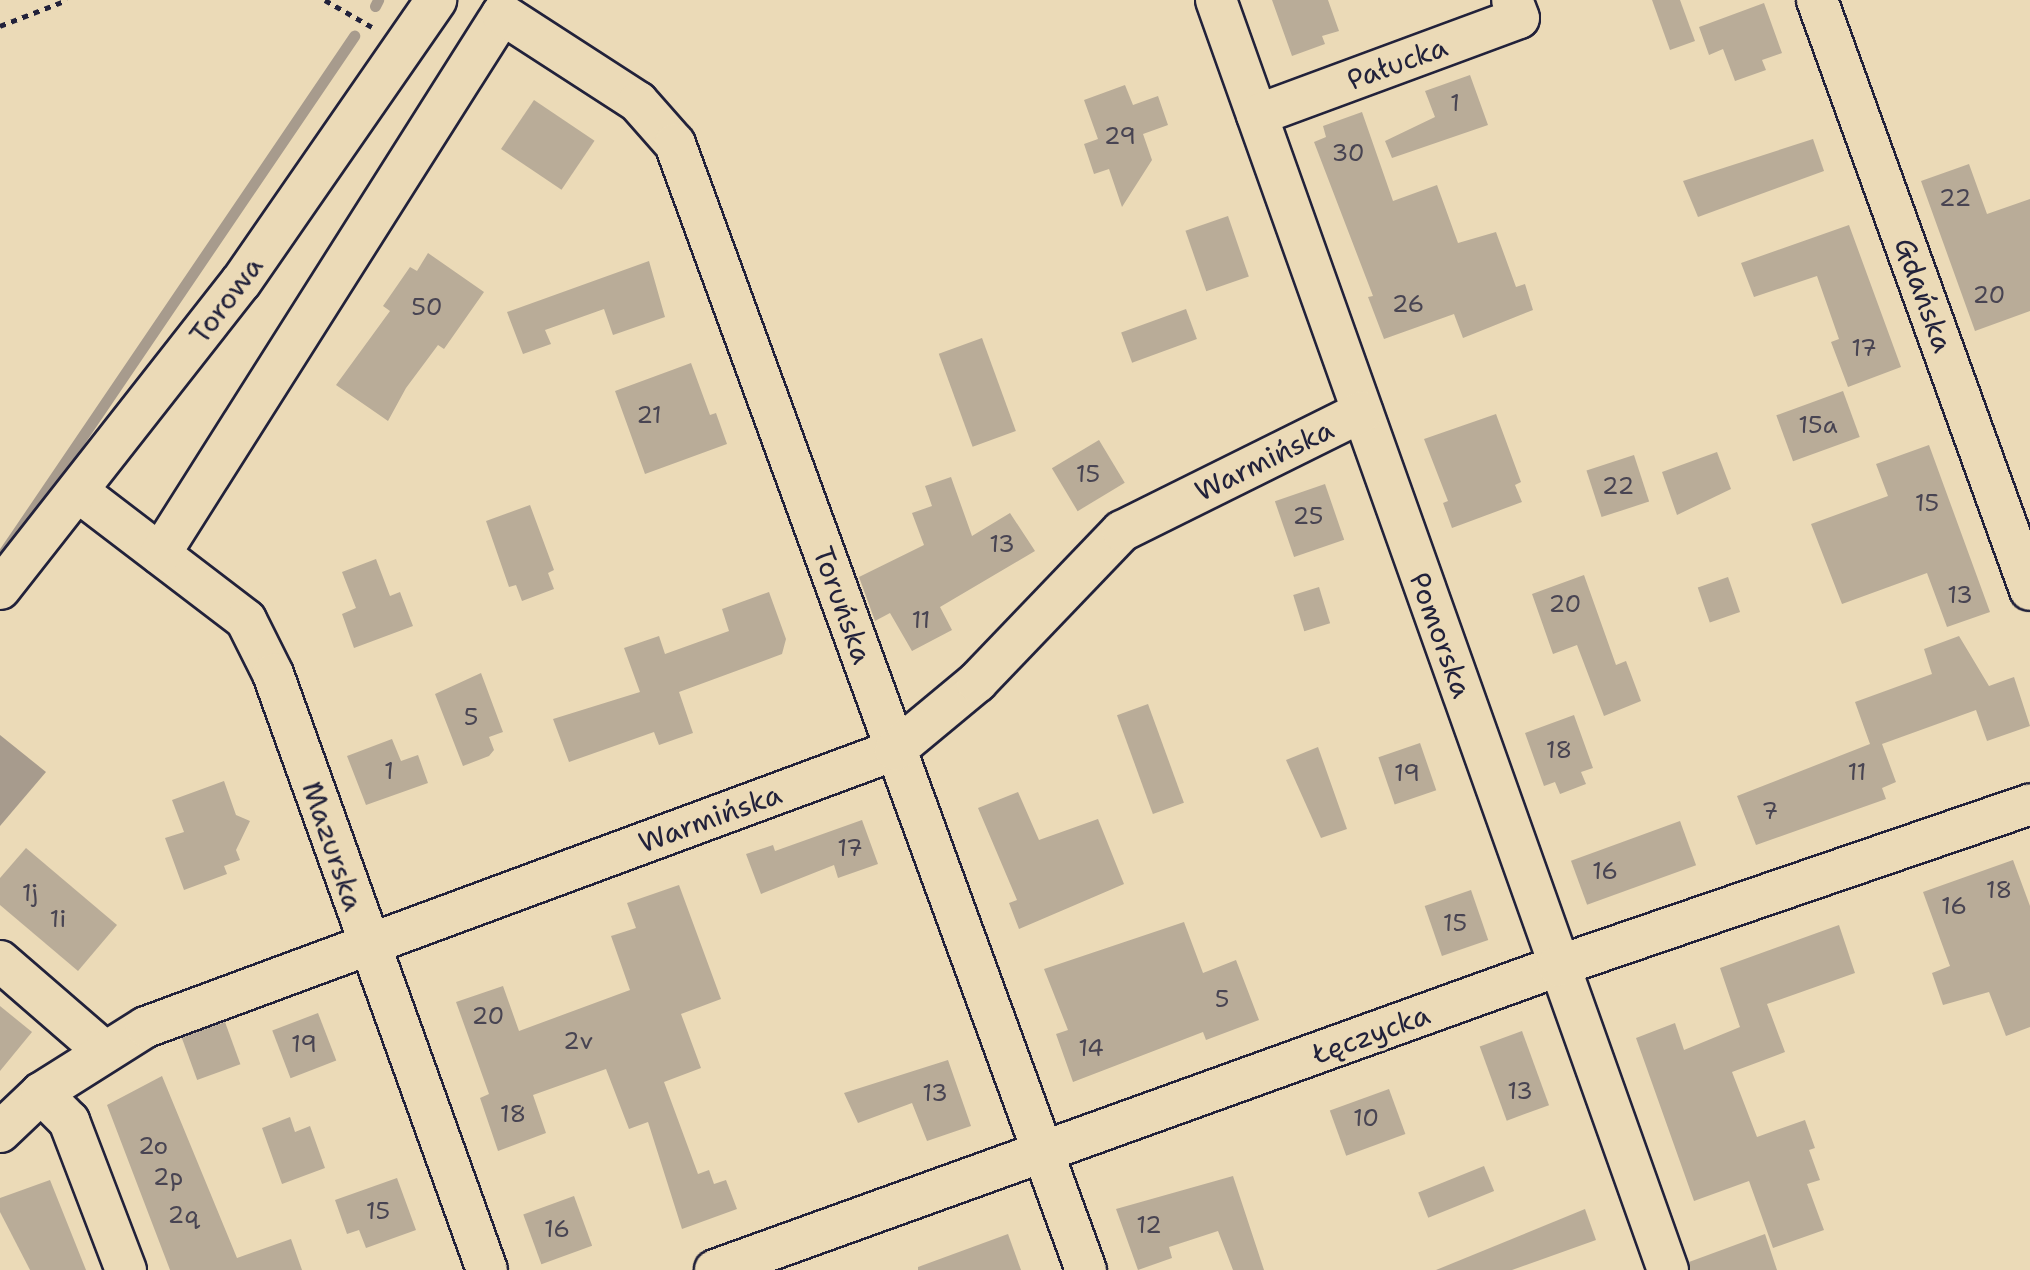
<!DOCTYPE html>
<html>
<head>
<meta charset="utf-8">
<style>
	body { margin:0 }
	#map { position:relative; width:2030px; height:1270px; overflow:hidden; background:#ebdab7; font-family:"Shantell Sans",sans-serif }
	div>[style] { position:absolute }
	.water>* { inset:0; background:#a79b8d }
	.stream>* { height:11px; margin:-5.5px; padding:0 5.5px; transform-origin:5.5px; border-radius:5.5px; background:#a79b8d }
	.building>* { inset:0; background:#b9ac98; transform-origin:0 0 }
	.path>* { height:5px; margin-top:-2.5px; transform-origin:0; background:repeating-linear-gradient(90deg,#22223b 0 6px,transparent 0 12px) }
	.roads { filter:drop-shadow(2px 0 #22223b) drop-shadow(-2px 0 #22223b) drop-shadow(0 2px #22223b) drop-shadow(0 -2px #22223b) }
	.minor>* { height:40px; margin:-20px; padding:0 20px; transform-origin:20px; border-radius:20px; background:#ebdab7 }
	span { translate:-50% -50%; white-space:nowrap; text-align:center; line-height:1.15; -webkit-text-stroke:6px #ebdab7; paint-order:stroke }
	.number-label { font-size:24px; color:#484452 }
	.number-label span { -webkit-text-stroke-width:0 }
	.street-label { font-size:28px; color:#22223b }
</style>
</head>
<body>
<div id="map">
	<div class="water">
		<i style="clip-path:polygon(0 735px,46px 772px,0 826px)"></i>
	</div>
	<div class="stream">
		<i style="left:375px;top:6px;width:7px;rotate:-63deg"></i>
		<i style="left:4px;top:552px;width:624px;rotate:-55.85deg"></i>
	</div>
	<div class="building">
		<i style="clip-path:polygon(1272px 0,1328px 0,1339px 31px,1322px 36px,1325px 44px,1292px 56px)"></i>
		<i style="clip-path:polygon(1652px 0,1680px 0,1695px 41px,1670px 50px)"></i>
		<i style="clip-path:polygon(1764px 3px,1782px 53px,1762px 60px,1766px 70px,1735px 81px,1723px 49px,1709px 55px,1699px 27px)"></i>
		<i style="clip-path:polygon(1470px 75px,1488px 125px,1392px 158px,1385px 141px,1435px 117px,1425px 91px)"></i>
		<i style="clip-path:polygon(1125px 85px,1133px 105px,1158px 96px,1168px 125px,1143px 134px,1152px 160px,1122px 207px,1109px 169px,1094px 174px,1084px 144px,1098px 139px,1084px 100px)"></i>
		<i style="left:534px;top:100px;width:73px;height:59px;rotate:34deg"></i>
		<i style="clip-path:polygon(1362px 112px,1393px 201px,1437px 185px,1458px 243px,1496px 232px,1516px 287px,1525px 284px,1533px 310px,1463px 338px,1454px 314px,1384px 339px,1368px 297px,1373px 296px,1314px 142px,1326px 137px,1323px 126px)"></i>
		<i style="clip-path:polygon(1813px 139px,1824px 171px,1698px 217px,1683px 181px)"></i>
		<i style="clip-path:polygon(1969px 164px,1987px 214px,2030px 199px,2030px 311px,1975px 331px,1921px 181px)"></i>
		<i style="left:1228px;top:216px;width:64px;height:45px;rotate:71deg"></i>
		<i style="clip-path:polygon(1849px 225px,1901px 367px,1848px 387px,1831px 342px,1839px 339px,1817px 276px,1754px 297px,1741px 263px)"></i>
		<i style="clip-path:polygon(428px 253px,484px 292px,444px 349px,438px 345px,406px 388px,388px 421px,336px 385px,390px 311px,383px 306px,410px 267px,417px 271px)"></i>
		<i style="clip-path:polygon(649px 261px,665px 317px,613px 335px,604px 309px,545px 330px,551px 344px,523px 354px,507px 312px)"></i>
		<i style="left:1186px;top:309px;width:32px;height:69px;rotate:70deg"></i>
		<i style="left:982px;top:338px;width:99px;height:46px;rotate:70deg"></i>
		<i style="clip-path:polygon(691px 363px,710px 415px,716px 413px,727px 444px,645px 474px,615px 391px)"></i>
		<i style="left:1843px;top:391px;width:49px;height:71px;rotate:70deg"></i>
		<i style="clip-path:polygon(1496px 414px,1521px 482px,1515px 485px,1522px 502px,1452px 528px,1443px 503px,1448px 501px,1424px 439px)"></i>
		<i style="left:1099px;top:440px;width:50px;height:55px;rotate:59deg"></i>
		<i style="clip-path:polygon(1929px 445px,1990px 612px,1947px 627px,1927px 573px,1842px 604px,1811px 524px,1888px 496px,1876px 464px)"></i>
		<i style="clip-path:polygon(1717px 452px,1731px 489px,1677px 515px,1662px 472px)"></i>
		<i style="left:1634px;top:455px;width:49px;height:50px;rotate:72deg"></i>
		<i style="clip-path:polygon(951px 477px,972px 536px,1010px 513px,1035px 551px,940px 607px,952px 630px,912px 651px,890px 613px,875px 621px,859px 577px,924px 545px,912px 513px,932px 506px,925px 486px)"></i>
		<i style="left:1325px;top:484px;width:59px;height:53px;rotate:71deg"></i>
		<i style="clip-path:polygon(530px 505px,554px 570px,548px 573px,554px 589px,522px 601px,516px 585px,509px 587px,486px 521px)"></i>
		<i style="clip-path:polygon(376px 559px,390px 596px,400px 592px,413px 626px,354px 648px,342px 614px,356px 608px,342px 572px)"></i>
		<i style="clip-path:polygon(1584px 575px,1616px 665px,1626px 661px,1641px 701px,1604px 716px,1577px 645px,1553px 654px,1532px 594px)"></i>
		<i style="left:1728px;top:577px;width:37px;height:32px;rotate:71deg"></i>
		<i style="left:1319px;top:587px;width:38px;height:27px;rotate:73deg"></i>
		<i style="clip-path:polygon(769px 592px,786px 639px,782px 654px,679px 692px,693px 733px,659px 745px,654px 732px,569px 762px,553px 719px,640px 692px,624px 648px,659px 636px,665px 654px,729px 631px,722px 609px)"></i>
		<i style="clip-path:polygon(1959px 636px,1989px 686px,2014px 677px,2030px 726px,1987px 741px,1976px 710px,1882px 744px,1896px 782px,1882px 788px,1886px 799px,1756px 845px,1737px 796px,1870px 744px,1855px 702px,1932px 674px,1924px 649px)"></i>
		<i style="clip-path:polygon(481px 673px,503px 732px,489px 737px,494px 750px,489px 756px,463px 766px,435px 694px)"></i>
		<i style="left:1148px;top:704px;width:105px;height:33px;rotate:70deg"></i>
		<i style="clip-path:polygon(1574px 715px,1593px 768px,1581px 772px,1586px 784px,1560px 794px,1555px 782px,1544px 786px,1525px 733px)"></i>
		<i style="clip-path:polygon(392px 739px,401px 761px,418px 755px,428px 783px,366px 805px,347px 756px)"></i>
		<i style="left:1420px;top:743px;width:50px;height:44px;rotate:71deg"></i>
		<i style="clip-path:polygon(1318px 747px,1347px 829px,1321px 838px,1286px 760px)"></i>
		<i style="clip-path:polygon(224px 781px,236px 815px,250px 821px,236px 850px,240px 860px,224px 866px,227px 874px,184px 890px,165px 838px,184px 832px,172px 800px)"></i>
		<i style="clip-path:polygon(1018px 792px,1039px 840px,1098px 819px,1124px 884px,1019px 929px,1009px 903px,1017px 900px,978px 808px)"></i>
		<i style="clip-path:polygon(862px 820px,878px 864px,838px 878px,834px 865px,761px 894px,746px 854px,773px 845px,775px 851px)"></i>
		<i style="left:1680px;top:821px;width:47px;height:116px;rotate:70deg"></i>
		<i style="clip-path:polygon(26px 848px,117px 925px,78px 971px,0 905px,0 878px)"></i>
		<i style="clip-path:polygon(2013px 860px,2030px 906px,2030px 1027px,2006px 1036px,1989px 992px,1943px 1005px,1932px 973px,1950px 966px,1923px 892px)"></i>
		<i style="clip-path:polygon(679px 885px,721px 999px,681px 1014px,701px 1068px,664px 1082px,698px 1174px,709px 1170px,714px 1184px,726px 1180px,737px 1209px,682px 1229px,648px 1122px,629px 1129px,606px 1069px,533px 1095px,546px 1133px,498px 1151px,480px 1098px,489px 1094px,456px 1002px,503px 986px,519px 1031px,630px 990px,611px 936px,636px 928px,627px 903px)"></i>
		<i style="left:1471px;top:890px;width:53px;height:49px;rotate:71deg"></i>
		<i style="clip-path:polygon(1184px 922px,1203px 973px,1236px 960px,1259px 1020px,1206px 1040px,1203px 1032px,1073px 1082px,1056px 1034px,1068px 1030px,1044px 969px)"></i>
		<i style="clip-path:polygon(1839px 925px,1855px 973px,1767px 1004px,1785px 1052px,1732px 1072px,1757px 1137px,1805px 1120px,1815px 1148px,1809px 1150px,1820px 1180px,1807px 1184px,1824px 1230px,1773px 1248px,1749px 1181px,1694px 1201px,1636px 1038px,1675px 1023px,1684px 1050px,1740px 1027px,1720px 968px)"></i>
		<i style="clip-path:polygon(0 1006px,32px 1032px,0 1071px)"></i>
		<i style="left:318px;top:1013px;width:51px;height:49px;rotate:69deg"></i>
		<i style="left:225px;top:1022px;width:45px;height:46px;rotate:70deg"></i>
		<i style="left:1522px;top:1031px;width:79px;height:45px;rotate:70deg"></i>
		<i style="clip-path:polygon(948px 1060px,971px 1126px,927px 1141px,912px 1103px,858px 1123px,844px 1093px)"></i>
		<i style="clip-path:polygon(162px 1076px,237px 1258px,291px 1239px,302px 1270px,170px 1270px,107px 1105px)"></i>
		<i style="left:1389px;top:1089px;width:48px;height:63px;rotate:70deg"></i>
		<i style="clip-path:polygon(290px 1117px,295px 1132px,310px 1126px,325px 1168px,282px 1184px,262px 1128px)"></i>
		<i style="left:1484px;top:1166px;width:27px;height:71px;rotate:68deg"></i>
		<i style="clip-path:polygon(1233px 1176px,1264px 1270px,1233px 1270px,1218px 1231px,1169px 1247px,1172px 1258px,1138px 1270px,1116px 1209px)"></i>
		<i style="clip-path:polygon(397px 1178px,416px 1230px,366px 1248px,359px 1230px,347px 1234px,335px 1200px)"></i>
		<i style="clip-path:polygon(50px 1180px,86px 1270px,30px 1270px,0 1212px,0 1198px)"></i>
		<i style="left:574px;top:1196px;width:53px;height:54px;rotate:70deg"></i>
		<i style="clip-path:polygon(1585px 1209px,1596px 1240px,1512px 1270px,1436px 1270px)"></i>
		<i style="clip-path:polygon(1008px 1234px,1021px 1270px,918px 1270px,918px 1267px)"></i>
		<i style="clip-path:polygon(1765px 1234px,1777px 1270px,1690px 1270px,1689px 1262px)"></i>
	</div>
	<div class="path">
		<i style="left:325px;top:0;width:54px;rotate:29.9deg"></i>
		<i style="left:0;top:26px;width:72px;rotate:-21.2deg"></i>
	</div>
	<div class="roads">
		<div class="minor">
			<i style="left:1216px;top:0;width:1348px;rotate:70.41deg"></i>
			<i style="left:1817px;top:0;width:627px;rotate:70.15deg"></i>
			<i style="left:1257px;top:115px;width:279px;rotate:-20.3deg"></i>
			<i style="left:1519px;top:18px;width:19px;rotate:-111deg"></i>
			<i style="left:80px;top:493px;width:209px;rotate:37.4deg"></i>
			<i style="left:246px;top:620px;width:60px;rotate:63.4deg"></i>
			<i style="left:273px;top:674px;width:633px;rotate:70.25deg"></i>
			<i style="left:160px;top:554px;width:639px;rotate:-57.65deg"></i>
			<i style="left:502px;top:14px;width:162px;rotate:32.9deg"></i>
			<i style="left:638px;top:102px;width:56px;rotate:48.6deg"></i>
			<i style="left:675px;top:144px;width:1199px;rotate:69.95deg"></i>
			<i style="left:0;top:589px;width:390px;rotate:-51.9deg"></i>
			<i style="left:241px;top:282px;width:343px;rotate:-55.3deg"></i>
			<i style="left:0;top:961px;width:138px;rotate:40.9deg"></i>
			<i style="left:41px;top:1093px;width:40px;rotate:45deg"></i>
			<i style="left:69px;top:1121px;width:160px;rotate:69.1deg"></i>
			<i style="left:0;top:1132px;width:57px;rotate:-43.6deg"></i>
			<i style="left:41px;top:1093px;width:124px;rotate:-32.2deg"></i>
			<i style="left:146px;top:1027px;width:799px;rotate:-20.3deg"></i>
			<i style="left:895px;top:750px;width:107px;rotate:-39.7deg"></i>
			<i style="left:977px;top:682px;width:209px;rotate:-46.2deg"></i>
			<i style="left:1122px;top:531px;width:268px;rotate:-26.4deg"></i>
			<i style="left:715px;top:1270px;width:896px;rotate:-19.83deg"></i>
			<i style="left:1558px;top:966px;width:499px;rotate:-18.9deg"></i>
		</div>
	</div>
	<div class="number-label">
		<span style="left:1455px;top:104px">1</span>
		<span style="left:1120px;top:137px">29</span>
		<span style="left:1348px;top:154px">30</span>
		<span style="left:1955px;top:199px">22</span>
		<span style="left:1989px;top:296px">20</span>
		<span style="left:1408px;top:305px">26</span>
		<span style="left:427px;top:308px">50</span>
		<span style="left:1864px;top:349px">17</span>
		<span style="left:649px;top:416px">21</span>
		<span style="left:1818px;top:426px">15a</span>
		<span style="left:1088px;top:475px">15</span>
		<span style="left:1618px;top:487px">22</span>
		<span style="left:1927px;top:504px">15</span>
		<span style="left:1308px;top:517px">25</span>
		<span style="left:1002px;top:545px">13</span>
		<span style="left:1960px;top:596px">13</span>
		<span style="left:1565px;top:605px">20</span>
		<span style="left:921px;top:621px">11</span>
		<span style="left:471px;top:718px">5</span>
		<span style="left:1559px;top:751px">18</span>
		<span style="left:389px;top:772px">1</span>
		<span style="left:1857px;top:773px">11</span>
		<span style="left:1407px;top:774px">19</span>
		<span style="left:1770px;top:812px">7</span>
		<span style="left:850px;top:849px">17</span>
		<span style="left:1605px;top:872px">16</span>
		<span style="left:1999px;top:891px">18</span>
		<span style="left:30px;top:894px">1j</span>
		<span style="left:1954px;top:907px">16</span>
		<span style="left:58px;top:920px">1i</span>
		<span style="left:1455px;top:924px">15</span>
		<span style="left:1222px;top:1000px">5</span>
		<span style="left:488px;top:1017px">20</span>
		<span style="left:578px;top:1042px">2v</span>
		<span style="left:304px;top:1045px">19</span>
		<span style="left:1091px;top:1049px">14</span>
		<span style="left:1520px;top:1092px">13</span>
		<span style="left:935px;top:1094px">13</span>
		<span style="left:513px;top:1115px">18</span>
		<span style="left:1366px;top:1119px">10</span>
		<span style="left:153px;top:1147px">2o</span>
		<span style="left:168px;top:1178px">2p</span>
		<span style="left:378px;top:1212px">15</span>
		<span style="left:183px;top:1216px">2q</span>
		<span style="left:1149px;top:1226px">12</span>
		<span style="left:557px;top:1230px">16</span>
	</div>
	<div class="street-label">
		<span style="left:1397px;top:63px;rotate:-20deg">Pałucka</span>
		<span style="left:1924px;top:295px;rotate:70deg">Gdańska</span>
		<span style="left:226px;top:300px;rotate:-53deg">Torowa</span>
		<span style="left:1264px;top:460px;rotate:-26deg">Warmińska</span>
		<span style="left:843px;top:605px;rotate:70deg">Toruńska</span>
		<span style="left:1441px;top:635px;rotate:70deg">Pomorska</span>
		<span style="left:710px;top:818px;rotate:-20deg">Warmińska</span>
		<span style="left:333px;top:846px;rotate:71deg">Mazurska</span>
		<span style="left:1371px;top:1034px;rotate:-20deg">Łęczycka</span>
	</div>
</div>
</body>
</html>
